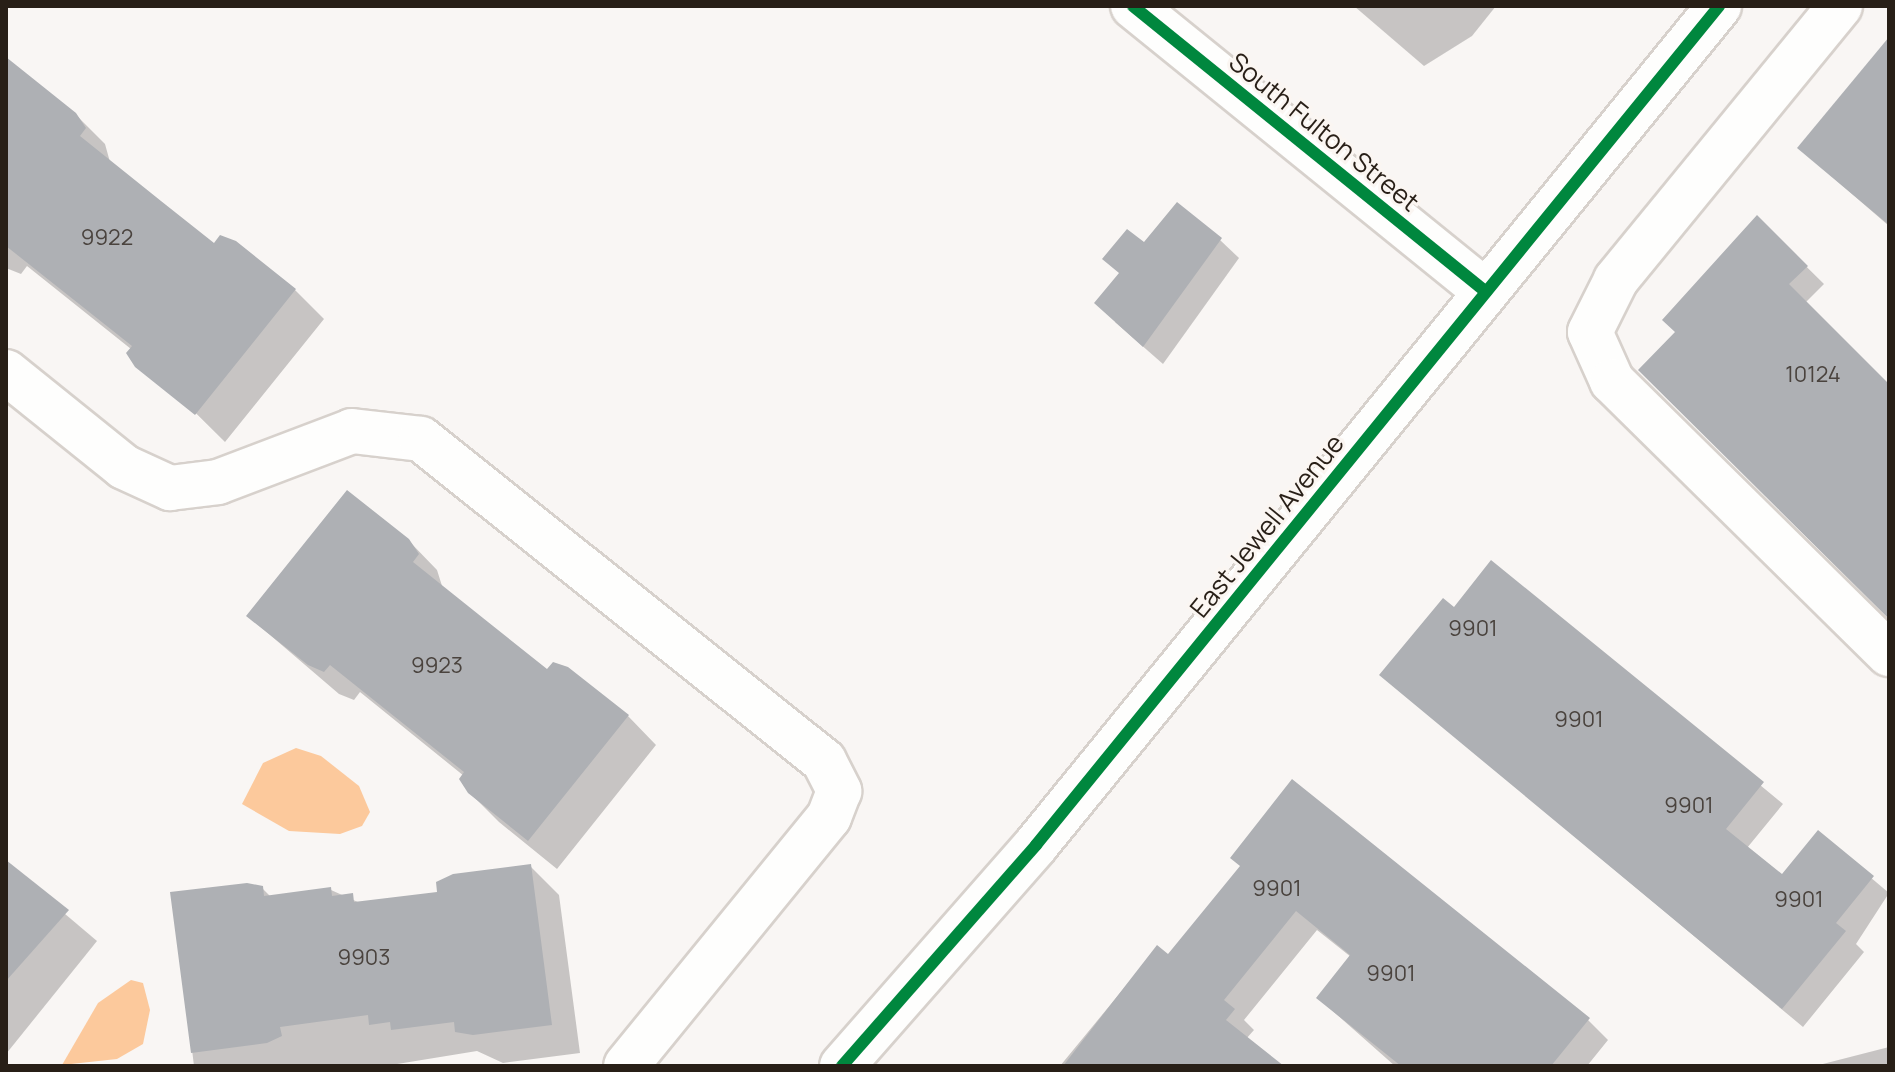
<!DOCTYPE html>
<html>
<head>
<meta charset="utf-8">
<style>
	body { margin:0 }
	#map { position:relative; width:1895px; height:1072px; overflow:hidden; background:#f9f6f4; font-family:Manrope,sans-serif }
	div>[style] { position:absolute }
	.water>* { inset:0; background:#fcc99c }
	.shadow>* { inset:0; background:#0003 }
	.building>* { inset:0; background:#aeb0b4 }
	.roads { filter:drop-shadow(2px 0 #d7d1cc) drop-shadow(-2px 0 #d7d1cc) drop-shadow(0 2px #d7d1cc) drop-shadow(0 -2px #d7d1cc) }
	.minor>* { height:44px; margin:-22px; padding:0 22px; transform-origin:22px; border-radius:22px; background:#fefefd }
	.cycleway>* { height:12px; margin:-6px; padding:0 6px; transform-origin:6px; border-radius:6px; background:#00873e }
	span { translate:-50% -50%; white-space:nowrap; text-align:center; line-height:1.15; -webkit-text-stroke:6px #fbf6f2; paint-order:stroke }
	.number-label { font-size:22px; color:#4a433e }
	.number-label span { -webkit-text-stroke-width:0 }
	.street-label { font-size:26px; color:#281f17 }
	.frame { position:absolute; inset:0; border:8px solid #281f17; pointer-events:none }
</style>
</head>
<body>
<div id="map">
	<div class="water">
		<i style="clip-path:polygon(296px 748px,321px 756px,359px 786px,370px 812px,362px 826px,340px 834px,289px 831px,242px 804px,263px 763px)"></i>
		<i style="clip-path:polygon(131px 980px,143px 983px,150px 1010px,143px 1044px,117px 1059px,62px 1065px,98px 1003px)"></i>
	</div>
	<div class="shadow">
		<i style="clip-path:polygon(1354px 6px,1496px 6px,1472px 36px,1424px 66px)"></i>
		<i style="clip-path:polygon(1889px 71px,1889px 226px,1799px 148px)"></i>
		<i style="clip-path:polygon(6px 77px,75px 114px,105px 144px,110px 162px,215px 246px,295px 290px,324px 319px,225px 442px,131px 349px,27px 266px,21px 274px,6px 268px)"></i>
		<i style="clip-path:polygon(1757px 218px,1824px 284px,1805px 303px,1889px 387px,1889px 618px,1678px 332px)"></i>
		<i style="clip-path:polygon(1220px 240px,1239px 258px,1163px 364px,1115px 322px)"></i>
		<i style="clip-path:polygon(408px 540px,437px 570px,443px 589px,547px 672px,628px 716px,656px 745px,557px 869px,499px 822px,469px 792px,464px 776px,360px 692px,354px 700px,339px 694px,248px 616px)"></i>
		<i style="clip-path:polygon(1492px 563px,1783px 804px,1747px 848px,1782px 877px,1818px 833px,1889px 893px,1856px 944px,1864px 952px,1803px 1027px,1381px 675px,1454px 609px)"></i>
		<i style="clip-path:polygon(6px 864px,97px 941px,6px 1054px)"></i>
		<i style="clip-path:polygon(530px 866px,559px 895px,580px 1053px,503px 1063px,477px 1051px,385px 1066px,194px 1066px,173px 894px,262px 888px,271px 897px,331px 890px,360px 903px,440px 893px)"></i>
		<i style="clip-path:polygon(1241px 867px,1588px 1020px,1608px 1040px,1587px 1066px,1395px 1066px,1318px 998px,1351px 957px,1317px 930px,1244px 1020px,1254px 1030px,1246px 1039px,1279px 1066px,1060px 1066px,1157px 948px,1168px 957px)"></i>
		<i style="clip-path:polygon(1889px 1047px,1889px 1066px,1815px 1066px)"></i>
	</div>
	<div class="building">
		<i style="clip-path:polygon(1889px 37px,1889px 225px,1797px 148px)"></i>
		<i style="clip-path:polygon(6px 57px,76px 113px,86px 128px,80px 136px,161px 201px,214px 243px,220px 235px,236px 241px,296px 289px,195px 415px,135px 367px,126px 353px,132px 346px,6px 246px)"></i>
		<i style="clip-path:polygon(1177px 202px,1222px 238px,1143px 347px,1094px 303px,1119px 273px,1102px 259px,1127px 229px,1144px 242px)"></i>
		<i style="clip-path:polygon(1757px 215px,1808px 266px,1789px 284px,1889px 384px,1889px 619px,1638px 370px,1675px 332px,1662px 320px)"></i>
		<i style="clip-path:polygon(347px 490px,409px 539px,419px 554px,413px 562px,488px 622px,547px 669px,553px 662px,568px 667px,629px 715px,528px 841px,468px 793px,459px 779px,464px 772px,385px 709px,330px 665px,324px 672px,308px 665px,246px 616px)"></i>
		<i style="clip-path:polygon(1491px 560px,1764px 782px,1726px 829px,1782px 874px,1818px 830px,1874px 876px,1836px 923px,1846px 931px,1782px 1009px,1379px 675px,1443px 598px,1454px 607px)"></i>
		<i style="clip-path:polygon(1292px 779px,1590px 1018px,1551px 1066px,1401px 1066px,1316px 998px,1350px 955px,1296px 911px,1224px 1000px,1235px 1009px,1226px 1020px,1284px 1066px,1063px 1066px,1157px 945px,1168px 954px,1240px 866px,1230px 858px)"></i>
		<i style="clip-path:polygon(6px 860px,69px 910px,6px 981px)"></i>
		<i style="clip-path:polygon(531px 864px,552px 1025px,473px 1035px,455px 1032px,454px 1022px,391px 1030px,390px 1022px,369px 1025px,368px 1015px,280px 1027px,282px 1036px,267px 1043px,191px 1053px,170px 892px,247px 883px,263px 886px,264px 896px,331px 887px,332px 896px,353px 893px,354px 902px,437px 892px,436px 882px,453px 874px)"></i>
	</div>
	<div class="roads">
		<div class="minor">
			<i style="left:1133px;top:6px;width:454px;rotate:39deg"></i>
			<i style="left:1840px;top:6px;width:354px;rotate:129.3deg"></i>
			<i style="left:1616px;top:280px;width:58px;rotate:116.6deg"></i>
			<i style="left:1590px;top:332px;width:54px;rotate:65.8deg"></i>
			<i style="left:1612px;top:381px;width:389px;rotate:44.6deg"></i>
			<i style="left:6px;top:372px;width:151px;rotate:38.8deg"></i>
			<i style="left:124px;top:467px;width:51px;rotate:24.5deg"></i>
			<i style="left:170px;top:488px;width:48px;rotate:-7.1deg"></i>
			<i style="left:218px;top:482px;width:143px;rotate:-20.8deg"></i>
			<i style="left:352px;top:431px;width:69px;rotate:6.6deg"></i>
			<i style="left:421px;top:439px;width:516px;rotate:38.63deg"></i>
			<i style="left:824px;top:761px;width:34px;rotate:63deg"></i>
			<i style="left:839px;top:791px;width:28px;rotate:111deg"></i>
			<i style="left:829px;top:817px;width:321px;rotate:129.2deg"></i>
			<i style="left:842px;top:1066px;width:294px;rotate:-48.7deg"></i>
			<i style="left:1036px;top:845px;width:1082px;rotate:-50.85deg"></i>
		</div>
	</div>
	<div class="cycleway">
		<i style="left:1133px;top:6px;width:454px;rotate:39deg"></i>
		<i style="left:842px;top:1066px;width:294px;rotate:-48.7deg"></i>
		<i style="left:1036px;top:845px;width:1082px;rotate:-50.85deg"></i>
	</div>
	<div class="number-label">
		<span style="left:107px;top:238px">9922</span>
		<span style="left:1813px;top:375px">10124</span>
		<span style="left:1473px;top:629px">9901</span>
		<span style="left:437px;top:666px">9923</span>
		<span style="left:1579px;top:720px">9901</span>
		<span style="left:1689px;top:806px">9901</span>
		<span style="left:1277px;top:889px">9901</span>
		<span style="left:1799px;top:900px">9901</span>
		<span style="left:364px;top:958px">9903</span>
		<span style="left:1391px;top:974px">9901</span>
	</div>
	<div class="street-label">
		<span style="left:1324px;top:132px;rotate:39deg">South Fulton Street</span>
		<span style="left:1267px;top:526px;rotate:-51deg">East Jewell Avenue</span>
	</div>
	<div class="frame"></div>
</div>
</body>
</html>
